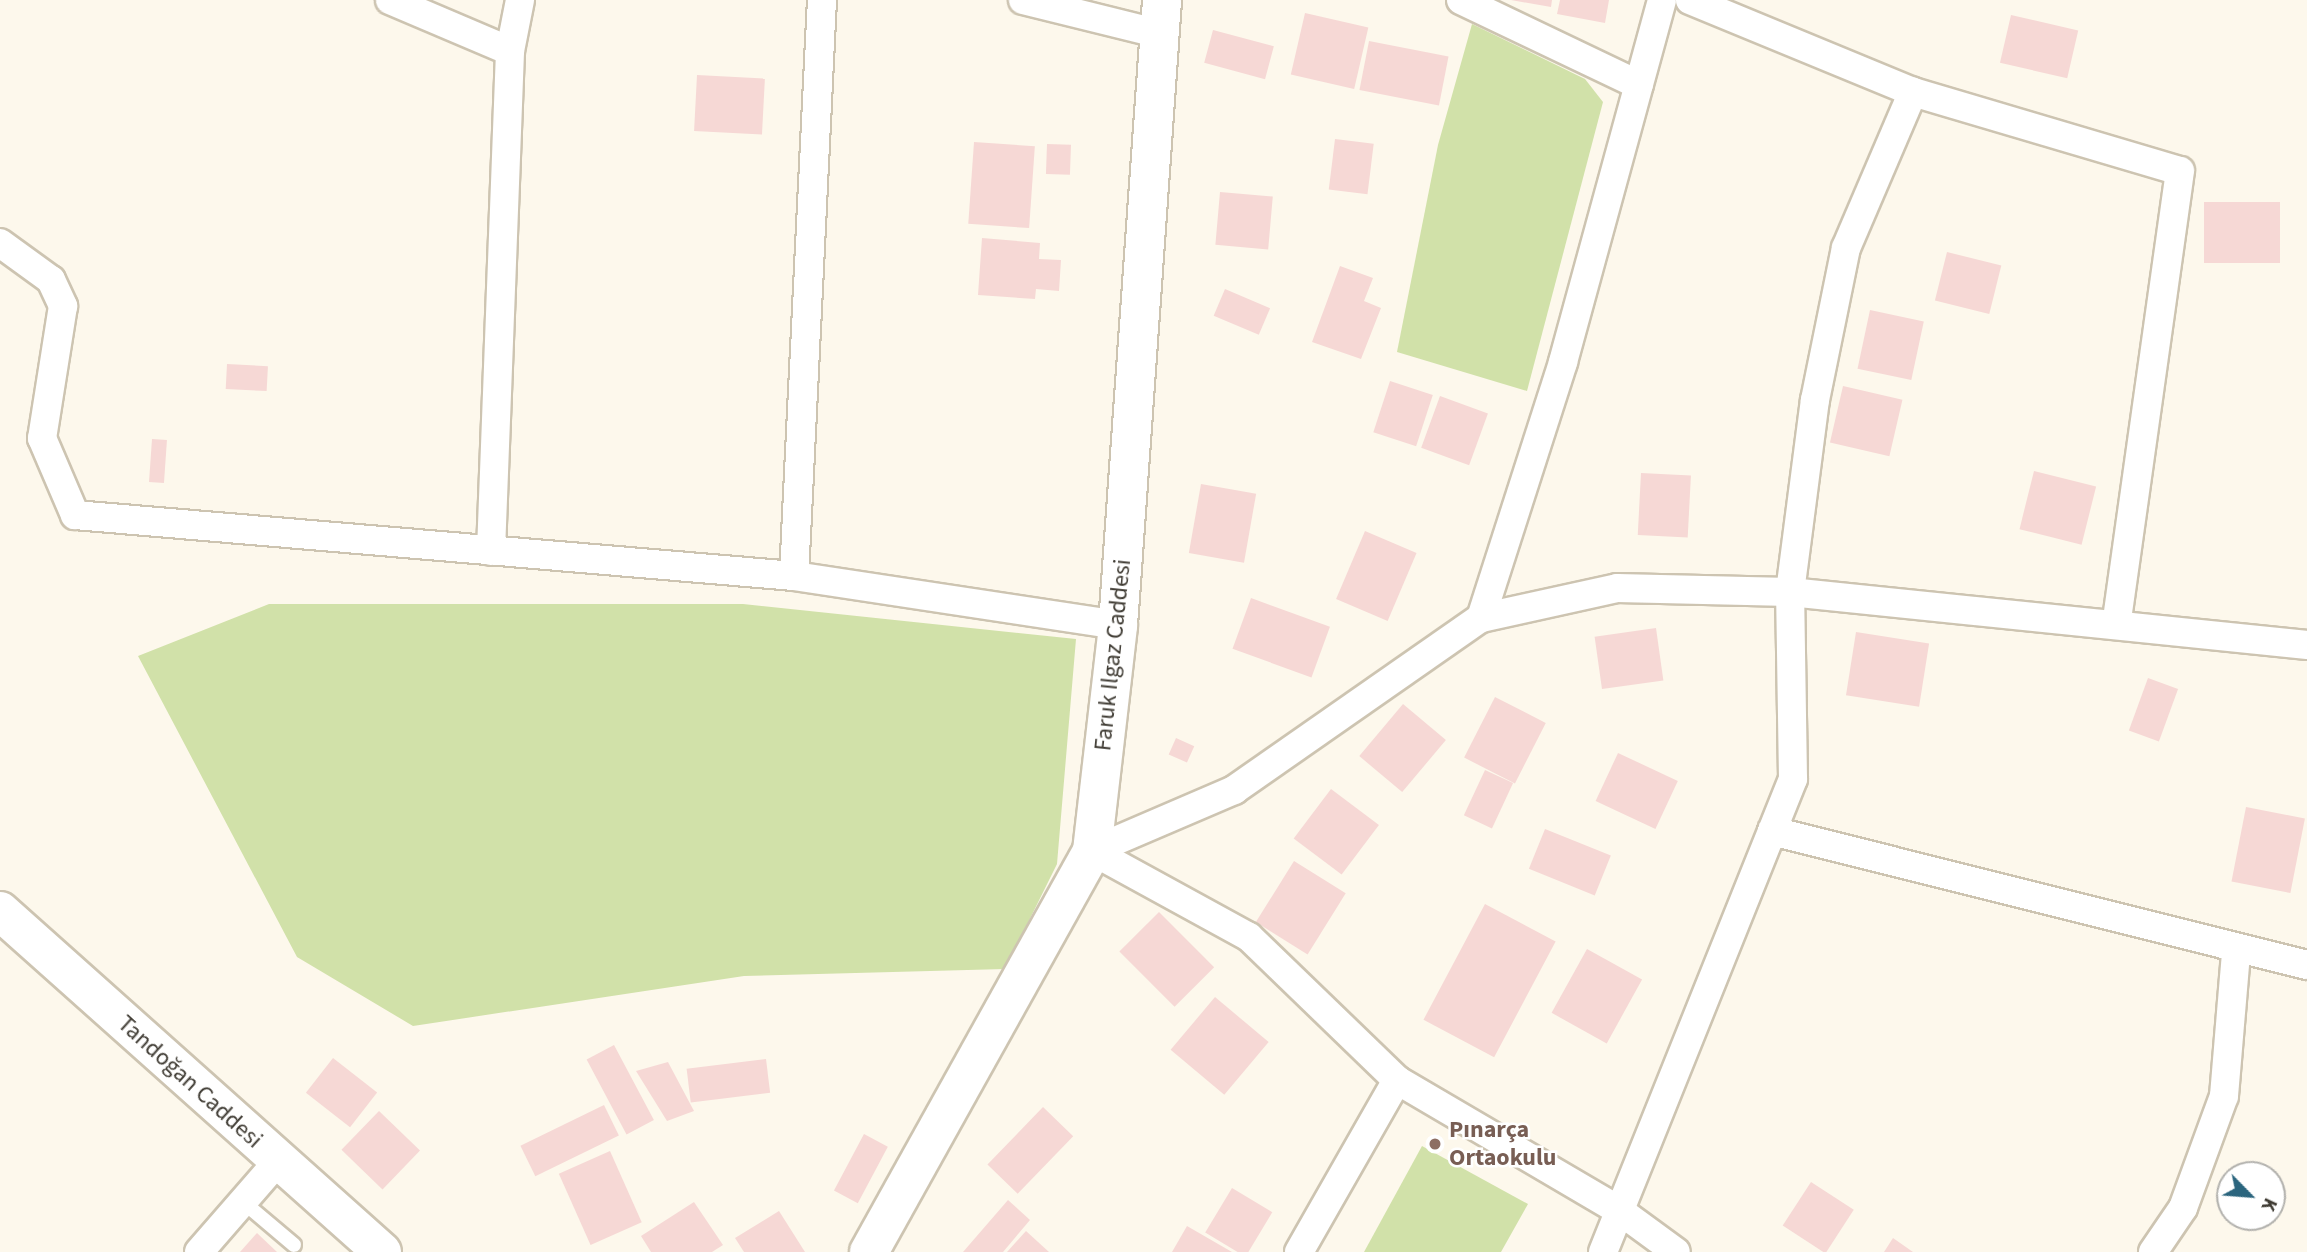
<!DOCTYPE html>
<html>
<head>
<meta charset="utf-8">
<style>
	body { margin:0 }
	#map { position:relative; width:2307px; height:1252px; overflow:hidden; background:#fdf8ec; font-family:"Source Sans 3",sans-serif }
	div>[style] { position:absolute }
	.green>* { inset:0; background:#d1e1a9 }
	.building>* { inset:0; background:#f6d8d5; transform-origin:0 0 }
	.roads { filter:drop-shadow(2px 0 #cdc4b1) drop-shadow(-2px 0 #cdc4b1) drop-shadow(0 2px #cdc4b1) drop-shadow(0 -2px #cdc4b1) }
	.lane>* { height:14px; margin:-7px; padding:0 7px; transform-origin:7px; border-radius:7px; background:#fff }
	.street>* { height:28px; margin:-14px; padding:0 14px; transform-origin:14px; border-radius:14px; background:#fff }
	.secondary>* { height:38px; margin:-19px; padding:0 19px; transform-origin:19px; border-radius:19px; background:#fff }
	.dots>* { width:19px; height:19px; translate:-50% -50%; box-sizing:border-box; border:4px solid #fff; border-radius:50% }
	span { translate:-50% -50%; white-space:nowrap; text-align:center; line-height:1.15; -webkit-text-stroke:5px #fff; paint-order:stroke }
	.street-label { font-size:24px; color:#3f3b33 }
	.education-label { font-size:24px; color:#785e54; font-weight:700 }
	.left { translate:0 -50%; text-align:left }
	.north { position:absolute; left:2216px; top:1161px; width:70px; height:70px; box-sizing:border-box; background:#fff; border:2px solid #b2b1ad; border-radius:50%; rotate:115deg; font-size:19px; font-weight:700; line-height:28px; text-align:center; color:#3f3b33 }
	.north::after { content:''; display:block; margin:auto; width:24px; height:32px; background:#2b657e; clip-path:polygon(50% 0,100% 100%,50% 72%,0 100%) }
</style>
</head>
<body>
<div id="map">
	<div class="green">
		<i style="clip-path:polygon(1472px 24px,1585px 79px,1603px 102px,1527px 391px,1397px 352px,1438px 145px)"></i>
		<i style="clip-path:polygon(269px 604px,743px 604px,1076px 639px,1057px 864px,1005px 969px,744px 976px,413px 1026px,297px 957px,138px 656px)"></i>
		<i style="clip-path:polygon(1422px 1146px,1528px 1204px,1501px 1252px,1364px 1252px)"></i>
	</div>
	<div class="building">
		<i style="clip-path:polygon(1511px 0,1552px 0,1551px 7px)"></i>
		<i style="clip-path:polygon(1560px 0,1609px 0,1605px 23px,1557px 14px)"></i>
		<i style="left:1305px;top:13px;width:65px;height:63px;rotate:13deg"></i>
		<i style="left:2011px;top:15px;width:69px;height:49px;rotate:13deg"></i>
		<i style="left:1213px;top:30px;width:63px;height:34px;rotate:15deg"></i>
		<i style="left:1369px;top:41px;width:81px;height:50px;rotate:11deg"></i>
		<i style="left:697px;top:75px;width:68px;height:56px;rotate:3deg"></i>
		<i style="left:1335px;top:139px;width:39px;height:51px;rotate:7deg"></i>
		<i style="left:974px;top:142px;width:61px;height:82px;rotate:4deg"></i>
		<i style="left:1047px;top:144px;width:24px;height:30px;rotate:2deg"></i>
		<i style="left:1220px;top:192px;width:53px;height:53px;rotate:5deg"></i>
		<i style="left:2204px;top:202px;width:76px;height:61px"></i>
		<i style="clip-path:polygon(982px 238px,1040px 243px,1039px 259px,1061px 260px,1059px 291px,1036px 289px,1035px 299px,978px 295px)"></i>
		<i style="left:1947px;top:252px;width:56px;height:50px;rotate:14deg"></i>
		<i style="clip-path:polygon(1340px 266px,1373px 278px,1364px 301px,1381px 308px,1361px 359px,1312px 342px)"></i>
		<i style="left:1225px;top:289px;width:49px;height:29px;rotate:23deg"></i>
		<i style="left:1870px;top:310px;width:55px;height:60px;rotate:12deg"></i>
		<i style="left:227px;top:364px;width:41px;height:25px;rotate:3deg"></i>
		<i style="left:1390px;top:381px;width:45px;height:54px;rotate:18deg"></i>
		<i style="left:1843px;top:386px;width:61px;height:58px;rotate:13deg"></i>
		<i style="left:1440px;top:396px;width:51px;height:55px;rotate:20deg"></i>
		<i style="left:152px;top:439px;width:15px;height:43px;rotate:4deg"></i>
		<i style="left:2034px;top:471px;width:64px;height:60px;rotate:14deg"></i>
		<i style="left:1641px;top:473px;width:50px;height:62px;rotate:3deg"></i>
		<i style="left:1201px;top:484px;width:56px;height:70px;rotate:10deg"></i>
		<i style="left:1365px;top:531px;width:56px;height:74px;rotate:23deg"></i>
		<i style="left:1251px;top:598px;width:84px;height:54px;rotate:20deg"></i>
		<i style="left:1656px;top:628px;width:53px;height:62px;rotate:82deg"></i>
		<i style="left:1856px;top:632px;width:74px;height:64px;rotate:9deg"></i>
		<i style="left:2148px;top:678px;width:32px;height:56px;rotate:20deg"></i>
		<i style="left:1495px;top:697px;width:57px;height:68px;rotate:27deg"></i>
		<i style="left:1403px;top:704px;width:56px;height:68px;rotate:40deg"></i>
		<i style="left:1176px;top:738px;width:20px;height:18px;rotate:24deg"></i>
		<i style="left:1618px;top:753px;width:66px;height:53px;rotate:25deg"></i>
		<i style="left:1485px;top:770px;width:31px;height:50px;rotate:25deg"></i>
		<i style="left:1331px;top:789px;width:60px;height:62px;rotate:37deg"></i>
		<i style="left:2246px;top:807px;width:60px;height:76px;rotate:11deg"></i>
		<i style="left:1545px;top:829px;width:71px;height:43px;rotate:22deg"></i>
		<i style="left:1294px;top:861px;width:61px;height:72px;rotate:32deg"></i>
		<i style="left:1485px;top:904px;width:80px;height:131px;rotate:28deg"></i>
		<i style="left:1159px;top:912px;width:78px;height:56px;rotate:45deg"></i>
		<i style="left:1587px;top:949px;width:63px;height:73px;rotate:29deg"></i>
		<i style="left:1215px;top:997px;width:70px;height:69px;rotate:40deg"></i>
		<i style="left:614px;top:1045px;width:85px;height:31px;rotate:62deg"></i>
		<i style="left:333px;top:1058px;width:56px;height:44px;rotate:38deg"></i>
		<i style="left:766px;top:1059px;width:34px;height:80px;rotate:83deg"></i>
		<i style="clip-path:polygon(668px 1062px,694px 1111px,667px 1121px,636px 1071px)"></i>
		<i style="left:604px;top:1105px;width:34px;height:93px;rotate:64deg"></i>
		<i style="left:1043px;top:1107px;width:42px;height:80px;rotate:44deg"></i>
		<i style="left:379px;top:1111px;width:57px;height:54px;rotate:44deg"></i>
		<i style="left:864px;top:1134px;width:27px;height:64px;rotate:28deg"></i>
		<i style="left:610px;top:1151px;width:78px;height:56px;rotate:66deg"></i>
		<i style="left:1811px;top:1182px;width:51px;height:52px;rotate:33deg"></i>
		<i style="left:1232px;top:1188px;width:47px;height:52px;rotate:31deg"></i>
		<i style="clip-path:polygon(1008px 1200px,1030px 1220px,1003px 1252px,963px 1252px)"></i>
		<i style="clip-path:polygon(694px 1202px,723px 1245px,712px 1252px,651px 1252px,641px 1236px)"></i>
		<i style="clip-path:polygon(779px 1211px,805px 1252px,744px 1252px,735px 1238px)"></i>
		<i style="clip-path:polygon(1187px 1226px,1232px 1252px,1172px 1252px)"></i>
		<i style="clip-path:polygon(1026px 1231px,1049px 1252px,1007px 1252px)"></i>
		<i style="clip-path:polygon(257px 1233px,277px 1252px,240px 1252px)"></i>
		<i style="clip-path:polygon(1893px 1238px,1913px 1252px,1884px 1252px)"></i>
	</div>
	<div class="roads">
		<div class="lane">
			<i style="left:242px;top:1201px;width:68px;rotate:40.2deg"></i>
		</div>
		<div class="street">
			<i style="left:390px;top:0;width:130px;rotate:23deg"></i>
			<i style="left:1023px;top:0;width:141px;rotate:13.9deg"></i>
			<i style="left:1461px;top:0;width:197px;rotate:25.5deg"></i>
			<i style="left:1690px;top:0;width:241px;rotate:22.4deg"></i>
			<i style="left:1913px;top:92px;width:278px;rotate:16.5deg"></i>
			<i style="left:2180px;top:171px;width:454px;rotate:98deg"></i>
			<i style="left:0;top:243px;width:63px;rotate:36deg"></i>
			<i style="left:51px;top:280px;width:29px;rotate:65deg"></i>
			<i style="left:63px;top:306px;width:134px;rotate:99deg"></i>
			<i style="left:42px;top:438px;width:84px;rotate:66.8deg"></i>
			<i style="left:75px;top:515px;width:722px;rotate:4.85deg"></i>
			<i style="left:794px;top:576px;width:328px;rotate:8.6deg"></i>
			<i style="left:491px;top:551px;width:500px;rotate:-87.82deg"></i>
			<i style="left:510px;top:51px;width:52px;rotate:-78.9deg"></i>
			<i style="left:794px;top:576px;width:577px;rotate:-87.22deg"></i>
			<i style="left:1481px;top:618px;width:269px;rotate:-72.2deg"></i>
			<i style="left:1563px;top:362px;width:375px;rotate:-74.7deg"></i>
			<i style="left:1772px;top:831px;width:552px;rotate:14.06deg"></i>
			<i style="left:1092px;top:851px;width:155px;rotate:-23.2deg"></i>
			<i style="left:1234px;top:790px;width:301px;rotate:-34.9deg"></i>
			<i style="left:1481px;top:618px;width:139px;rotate:-12.4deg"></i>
			<i style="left:1617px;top:588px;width:173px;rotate:1.3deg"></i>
			<i style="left:1790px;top:592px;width:520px;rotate:5.85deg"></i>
			<i style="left:1092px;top:851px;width:179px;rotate:28.7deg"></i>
			<i style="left:1249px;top:937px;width:206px;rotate:44deg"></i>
			<i style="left:1397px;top:1080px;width:259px;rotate:30.4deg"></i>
			<i style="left:1620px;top:1211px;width:69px;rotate:36.2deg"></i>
			<i style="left:199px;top:1252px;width:121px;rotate:-49deg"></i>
			<i style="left:1299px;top:1252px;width:198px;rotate:-60.3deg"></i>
			<i style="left:1603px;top:1252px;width:510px;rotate:-68.12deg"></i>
			<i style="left:1793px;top:779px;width:187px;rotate:-90.9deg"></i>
			<i style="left:1790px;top:592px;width:194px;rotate:-82.6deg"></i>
			<i style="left:1815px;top:400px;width:155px;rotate:-78.5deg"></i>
			<i style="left:1846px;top:248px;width:170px;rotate:-66.8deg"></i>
			<i style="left:2153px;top:1252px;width:53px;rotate:-55.7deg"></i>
			<i style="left:2183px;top:1208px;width:119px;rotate:-69.9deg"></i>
			<i style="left:2224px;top:1096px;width:144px;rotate:-85.2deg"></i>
		</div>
		<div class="secondary">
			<i style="left:0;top:911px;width:512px;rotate:41.75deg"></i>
			<i style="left:869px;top:1252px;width:459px;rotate:-60.9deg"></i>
			<i style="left:1092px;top:851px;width:227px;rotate:-83.4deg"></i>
			<i style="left:1118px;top:625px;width:627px;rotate:-85.97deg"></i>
		</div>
	</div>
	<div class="dots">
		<i style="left:1435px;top:1144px;background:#8d6e63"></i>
	</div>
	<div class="street-label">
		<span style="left:1113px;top:655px;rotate:-84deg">Faruk Ilgaz Caddesi</span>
		<span style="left:190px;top:1082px;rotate:42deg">Tandoğan Caddesi</span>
	</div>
	<div class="education-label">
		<span class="left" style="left:1449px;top:1144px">Pınarça<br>Ortaokulu</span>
	</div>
	<div class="north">K</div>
</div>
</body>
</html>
